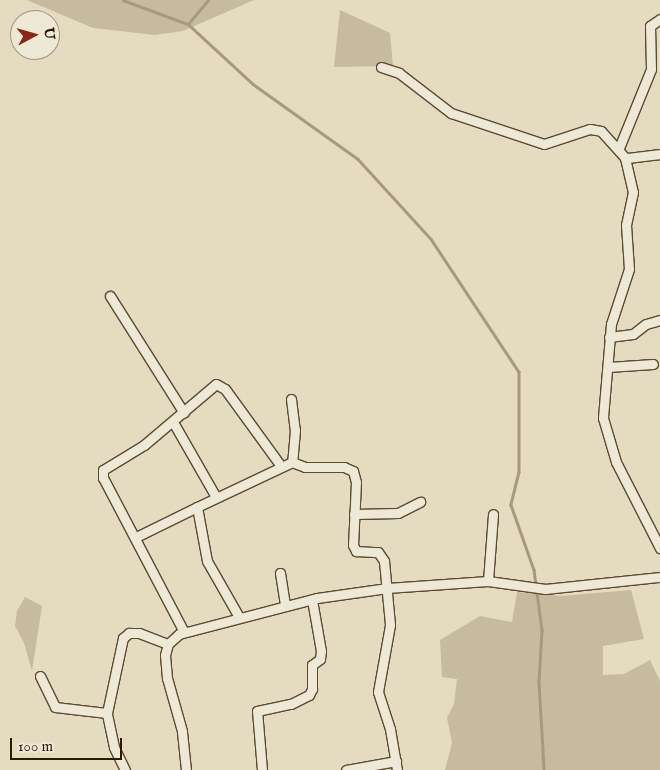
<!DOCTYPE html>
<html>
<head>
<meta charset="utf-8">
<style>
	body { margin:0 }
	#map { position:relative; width:660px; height:770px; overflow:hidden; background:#e5dbc0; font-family:"IM FELL English",serif }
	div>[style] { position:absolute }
	.green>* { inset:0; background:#c6ba9f }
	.stream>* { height:2.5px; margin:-1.25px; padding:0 1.25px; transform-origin:1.25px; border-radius:1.25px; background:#a6997f }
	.roads { filter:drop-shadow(1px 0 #5b4a30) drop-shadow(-1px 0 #5b4a30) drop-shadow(0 1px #5b4a30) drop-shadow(0 -1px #5b4a30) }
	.minor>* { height:9px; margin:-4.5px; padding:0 4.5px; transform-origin:4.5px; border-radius:4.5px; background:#eee8d6 }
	span { translate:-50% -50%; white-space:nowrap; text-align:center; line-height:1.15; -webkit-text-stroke:4px #eee8d6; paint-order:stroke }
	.north { position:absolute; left:10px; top:10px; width:50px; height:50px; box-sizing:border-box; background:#eee8d6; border:1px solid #a19580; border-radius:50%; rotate:84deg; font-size:14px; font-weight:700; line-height:20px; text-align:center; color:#2d1900 }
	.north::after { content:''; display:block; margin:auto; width:18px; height:22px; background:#8f2418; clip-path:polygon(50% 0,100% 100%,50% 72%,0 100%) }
	.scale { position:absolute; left:10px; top:738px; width:112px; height:22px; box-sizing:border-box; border:2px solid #2d1900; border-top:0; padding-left:6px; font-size:15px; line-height:18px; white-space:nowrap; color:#2d1900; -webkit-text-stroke:4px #eee8d6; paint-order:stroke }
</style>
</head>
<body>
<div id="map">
	<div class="green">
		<i style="clip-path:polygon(27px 0,254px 0,183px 31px,155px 35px,93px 28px)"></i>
		<i style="clip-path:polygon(340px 10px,390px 33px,393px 66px,334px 67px)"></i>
		<i style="clip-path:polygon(631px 590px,644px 639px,603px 646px,603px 675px,624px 674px,650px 660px,660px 681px,660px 770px,445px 770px,452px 743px,447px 718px,454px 704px,457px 679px,442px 677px,440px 640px,480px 616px,512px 622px,517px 592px,561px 596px)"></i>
		<i style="clip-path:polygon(25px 597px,42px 606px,32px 671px,24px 643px,15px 626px,17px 611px)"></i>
	</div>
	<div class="stream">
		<i style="left:123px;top:0;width:69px;rotate:20.3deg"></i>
		<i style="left:188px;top:24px;width:88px;rotate:42.7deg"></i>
		<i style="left:253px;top:84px;width:129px;rotate:35.5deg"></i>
		<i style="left:358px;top:159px;width:108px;rotate:47.6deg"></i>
		<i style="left:431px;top:239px;width:159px;rotate:56.5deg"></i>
		<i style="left:519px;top:372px;width:100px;rotate:90deg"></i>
		<i style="left:519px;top:472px;width:34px;rotate:104deg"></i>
		<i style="left:511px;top:505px;width:69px;rotate:70.5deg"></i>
		<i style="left:534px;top:570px;width:61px;rotate:82.4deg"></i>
		<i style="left:542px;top:630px;width:52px;rotate:93.3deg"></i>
		<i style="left:539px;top:682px;width:88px;rotate:86.7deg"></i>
		<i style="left:188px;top:24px;width:31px;rotate:-50deg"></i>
	</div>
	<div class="roads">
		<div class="minor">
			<i style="left:381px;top:67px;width:19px;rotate:18deg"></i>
			<i style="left:399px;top:73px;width:66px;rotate:37.6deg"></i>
			<i style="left:451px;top:113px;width:98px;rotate:18.4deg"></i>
			<i style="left:544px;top:144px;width:48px;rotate:-18.1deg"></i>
			<i style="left:590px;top:129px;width:11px;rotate:10deg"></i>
			<i style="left:601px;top:131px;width:36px;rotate:48deg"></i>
			<i style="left:619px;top:148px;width:85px;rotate:-67.9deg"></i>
			<i style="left:651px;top:69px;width:43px;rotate:-91.3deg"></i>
			<i style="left:650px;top:26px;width:12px;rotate:-35deg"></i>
			<i style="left:660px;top:154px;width:35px;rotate:173deg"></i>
			<i style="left:625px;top:158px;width:35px;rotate:77deg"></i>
			<i style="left:633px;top:192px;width:34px;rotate:102deg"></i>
			<i style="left:626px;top:225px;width:44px;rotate:86.1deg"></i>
			<i style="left:629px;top:269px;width:58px;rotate:108.1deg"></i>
			<i style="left:611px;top:324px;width:94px;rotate:94.9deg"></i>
			<i style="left:603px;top:418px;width:46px;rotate:73.5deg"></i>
			<i style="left:616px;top:462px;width:97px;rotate:62.9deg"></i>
			<i style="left:110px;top:296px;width:138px;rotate:57.7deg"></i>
			<i style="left:609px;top:337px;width:24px;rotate:-7deg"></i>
			<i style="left:633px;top:334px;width:16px;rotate:-38deg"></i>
			<i style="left:646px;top:324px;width:15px;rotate:-16deg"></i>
			<i style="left:608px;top:367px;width:45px;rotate:-3.8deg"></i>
			<i style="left:291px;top:399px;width:31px;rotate:83deg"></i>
			<i style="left:295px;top:430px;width:32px;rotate:95deg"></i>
			<i style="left:173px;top:422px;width:86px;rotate:60.2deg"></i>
			<i style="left:354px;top:514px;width:44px;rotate:-1.3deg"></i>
			<i style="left:398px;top:513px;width:25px;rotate:-27deg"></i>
			<i style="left:136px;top:537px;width:68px;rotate:-26.2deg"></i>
			<i style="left:280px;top:573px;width:33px;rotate:81deg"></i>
			<i style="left:488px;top:581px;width:67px;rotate:-85.7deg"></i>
			<i style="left:239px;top:617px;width:64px;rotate:-119.7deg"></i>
			<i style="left:207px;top:561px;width:55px;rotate:-100.5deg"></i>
			<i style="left:197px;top:507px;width:105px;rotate:-25.3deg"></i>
			<i style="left:292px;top:462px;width:14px;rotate:21deg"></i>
			<i style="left:305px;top:467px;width:39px"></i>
			<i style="left:344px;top:467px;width:10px;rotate:24deg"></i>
			<i style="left:353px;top:471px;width:11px;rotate:75deg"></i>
			<i style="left:356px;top:482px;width:63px;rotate:92.7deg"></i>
			<i style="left:353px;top:545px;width:7px;rotate:63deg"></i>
			<i style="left:356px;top:551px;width:22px;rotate:3deg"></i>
			<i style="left:378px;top:552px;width:11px;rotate:56deg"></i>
			<i style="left:384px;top:561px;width:64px;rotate:84.6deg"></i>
			<i style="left:390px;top:625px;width:68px;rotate:100.2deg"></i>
			<i style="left:378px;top:692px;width:39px;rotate:72deg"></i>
			<i style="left:390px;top:729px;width:42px;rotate:80.3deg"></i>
			<i style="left:184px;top:632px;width:174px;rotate:-117.7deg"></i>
			<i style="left:103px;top:478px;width:8px;rotate:-90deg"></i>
			<i style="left:103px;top:470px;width:48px;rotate:-31.4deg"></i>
			<i style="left:144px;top:445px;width:94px;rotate:-40.3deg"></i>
			<i style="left:216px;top:384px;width:10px;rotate:29deg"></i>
			<i style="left:225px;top:389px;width:95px;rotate:54deg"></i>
			<i style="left:40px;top:676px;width:34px;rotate:64deg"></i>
			<i style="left:55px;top:707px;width:52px;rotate:6.6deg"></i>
			<i style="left:125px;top:770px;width:25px;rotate:-116deg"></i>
			<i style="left:114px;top:747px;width:35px;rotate:-102deg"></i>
			<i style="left:107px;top:713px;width:77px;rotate:-78deg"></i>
			<i style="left:123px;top:638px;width:8px;rotate:-40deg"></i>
			<i style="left:129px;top:633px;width:10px"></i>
			<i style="left:139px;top:633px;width:31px;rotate:21deg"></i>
			<i style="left:186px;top:770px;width:39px;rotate:-96deg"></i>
			<i style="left:182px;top:731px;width:55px;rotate:-105.8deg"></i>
			<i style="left:167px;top:678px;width:23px;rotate:-95deg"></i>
			<i style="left:165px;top:655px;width:11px;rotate:-75deg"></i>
			<i style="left:168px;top:644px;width:15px;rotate:-42deg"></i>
			<i style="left:179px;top:634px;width:143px;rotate:-14.6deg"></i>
			<i style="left:317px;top:598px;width:71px;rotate:-8.1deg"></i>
			<i style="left:387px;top:588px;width:101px;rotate:-4deg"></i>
			<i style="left:488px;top:581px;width:58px;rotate:8deg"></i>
			<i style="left:545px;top:589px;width:116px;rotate:-6deg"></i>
			<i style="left:262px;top:770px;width:59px;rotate:-94.8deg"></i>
			<i style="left:257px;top:711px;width:35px;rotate:-12deg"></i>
			<i style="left:291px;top:704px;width:20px;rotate:-27deg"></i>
			<i style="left:309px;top:695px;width:7px;rotate:-63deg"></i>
			<i style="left:312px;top:689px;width:24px;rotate:-90deg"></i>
			<i style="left:312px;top:665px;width:10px;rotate:-37deg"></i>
			<i style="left:320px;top:659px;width:8px;rotate:-83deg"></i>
			<i style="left:321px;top:651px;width:52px;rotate:-100deg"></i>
			<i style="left:346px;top:770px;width:51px;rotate:-10.2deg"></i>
		</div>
	</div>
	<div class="north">U</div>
	<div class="scale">100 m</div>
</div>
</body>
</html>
